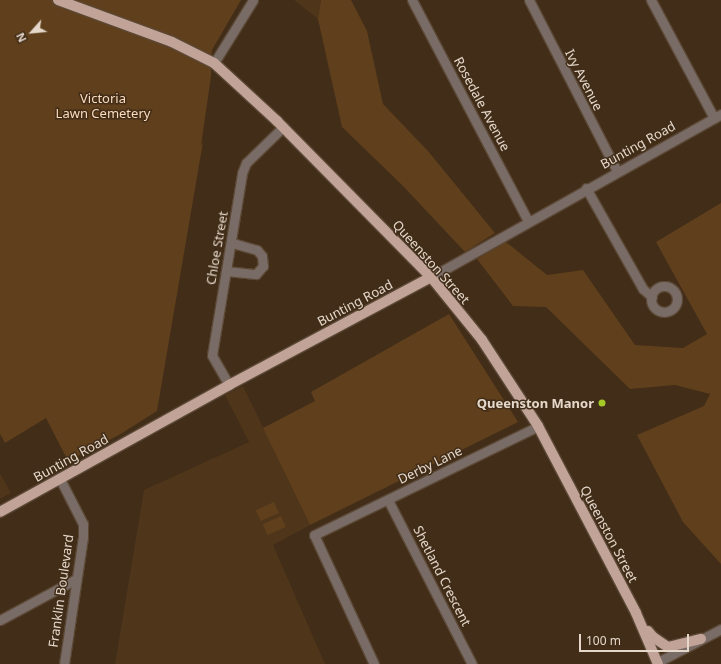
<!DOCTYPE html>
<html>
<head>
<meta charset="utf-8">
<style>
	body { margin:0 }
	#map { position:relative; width:721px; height:664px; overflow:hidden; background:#412d18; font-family:"Noto Sans",sans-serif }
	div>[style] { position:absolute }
	.built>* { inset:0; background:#4f351a }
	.green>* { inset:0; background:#603f1c; transform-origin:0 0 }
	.roads { filter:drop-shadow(1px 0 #5b4835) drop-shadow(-1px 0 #5b4835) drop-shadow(0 1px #5b4835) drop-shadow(0 -1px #5b4835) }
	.minor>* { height:9px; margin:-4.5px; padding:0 4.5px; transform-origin:4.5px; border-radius:4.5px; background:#796b65 }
	.minor>.ring { margin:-4.5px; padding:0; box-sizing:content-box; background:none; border:9px solid #796b65; border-radius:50% }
	.major>* { height:10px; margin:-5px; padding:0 5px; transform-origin:5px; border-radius:5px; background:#c1a398 }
	.dots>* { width:11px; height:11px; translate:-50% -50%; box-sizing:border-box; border:2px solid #412d18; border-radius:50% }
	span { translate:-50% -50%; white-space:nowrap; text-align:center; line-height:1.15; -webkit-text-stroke:3px #412d18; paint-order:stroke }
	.street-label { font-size:13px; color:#e5d8cb }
	.park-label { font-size:13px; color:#fcdbbc }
	.poi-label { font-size:13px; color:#e5d8cb; font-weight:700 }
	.right { translate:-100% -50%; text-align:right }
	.north { position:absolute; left:12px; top:12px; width:40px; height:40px; -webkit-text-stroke:3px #412d18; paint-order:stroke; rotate:243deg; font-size:11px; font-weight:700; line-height:16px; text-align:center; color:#e5d8cb }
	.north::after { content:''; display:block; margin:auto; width:14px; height:18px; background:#e5d8cb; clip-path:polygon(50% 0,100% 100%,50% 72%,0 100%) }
	.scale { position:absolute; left:579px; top:634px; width:110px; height:18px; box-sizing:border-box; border:2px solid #e5d8cb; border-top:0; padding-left:5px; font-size:12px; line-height:14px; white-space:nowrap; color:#e5d8cb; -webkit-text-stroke:3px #412d18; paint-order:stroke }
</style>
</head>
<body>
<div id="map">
	<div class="built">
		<i style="clip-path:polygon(294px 0,321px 0,318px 19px)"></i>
		<i style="clip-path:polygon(243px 386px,310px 525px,273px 545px,325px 664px,115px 664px,144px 490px,249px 442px,225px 395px)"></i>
		<i style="clip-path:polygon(0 473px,11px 493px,0 499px)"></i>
	</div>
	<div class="green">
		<i style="clip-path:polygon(0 0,241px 0,212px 50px,211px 76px,201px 146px,203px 142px,157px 411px,119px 435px,68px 461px,46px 418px,5px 443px,0 434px)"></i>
		<i style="clip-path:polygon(321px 0,351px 0,367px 31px,383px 104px,428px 151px,495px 233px,465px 252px,403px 186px,342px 127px,318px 19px)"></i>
		<i style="clip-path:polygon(721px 203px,721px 564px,683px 522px,637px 435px,704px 406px,710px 394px,675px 385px,630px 389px,546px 307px,513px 306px,477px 259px,506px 242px,547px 275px,583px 270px,635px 345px,683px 348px,707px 334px,656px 242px)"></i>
		<i style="clip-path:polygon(449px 314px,518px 422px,310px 525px,263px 428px,315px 401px,311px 392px)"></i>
		<i style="left:274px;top:502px;width:12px;height:20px;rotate:66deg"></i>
		<i style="left:281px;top:516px;width:12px;height:20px;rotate:66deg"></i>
	</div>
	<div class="roads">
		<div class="minor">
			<i style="left:412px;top:0;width:250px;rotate:62.3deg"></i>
			<i style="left:529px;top:0;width:192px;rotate:62.8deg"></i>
			<i style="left:651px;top:0;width:134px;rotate:61.9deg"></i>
			<i style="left:214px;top:63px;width:74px;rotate:-58.2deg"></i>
			<i style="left:586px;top:188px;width:116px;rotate:60.6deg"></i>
			<i style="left:643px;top:289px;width:12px;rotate:42deg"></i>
			<i style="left:226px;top:271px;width:30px;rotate:6deg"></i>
			<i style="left:256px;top:274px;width:11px;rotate:-49deg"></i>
			<i style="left:263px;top:266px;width:10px;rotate:-96deg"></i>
			<i style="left:262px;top:256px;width:8px;rotate:-130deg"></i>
			<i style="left:257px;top:250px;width:26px;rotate:-164deg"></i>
			<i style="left:431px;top:277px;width:333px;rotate:-29.3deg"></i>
			<i class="ring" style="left:651px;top:286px;width:17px;height:17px"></i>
			<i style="left:229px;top:385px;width:34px;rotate:-120deg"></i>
			<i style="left:212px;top:355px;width:184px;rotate:-80.6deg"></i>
			<i style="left:242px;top:173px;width:11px;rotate:-68deg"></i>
			<i style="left:246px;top:163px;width:52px;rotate:-44.2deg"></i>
			<i style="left:60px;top:479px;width:51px;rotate:62.9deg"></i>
			<i style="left:83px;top:524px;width:13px;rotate:90deg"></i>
			<i style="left:83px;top:537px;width:128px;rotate:98.5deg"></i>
			<i style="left:388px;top:500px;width:184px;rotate:62.9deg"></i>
			<i style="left:0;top:620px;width:86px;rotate:-28.3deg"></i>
			<i style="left:658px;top:662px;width:71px;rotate:-27.6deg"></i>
			<i style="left:374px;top:664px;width:142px;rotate:-114.9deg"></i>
			<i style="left:314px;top:535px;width:249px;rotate:-25.9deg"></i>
		</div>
		<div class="major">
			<i style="left:58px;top:0;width:121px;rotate:20.2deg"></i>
			<i style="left:172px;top:42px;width:47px;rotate:26.6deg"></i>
			<i style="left:214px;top:63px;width:86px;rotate:42.6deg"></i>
			<i style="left:277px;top:121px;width:219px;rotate:45.4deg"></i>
			<i style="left:431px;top:277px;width:81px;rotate:51deg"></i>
			<i style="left:482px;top:340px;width:103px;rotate:56.9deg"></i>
			<i style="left:538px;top:426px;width:211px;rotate:62.3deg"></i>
			<i style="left:636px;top:613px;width:56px;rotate:66.7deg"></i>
			<i style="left:0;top:512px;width:262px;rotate:-29deg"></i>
			<i style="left:229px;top:385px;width:229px;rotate:-28.1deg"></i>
			<i style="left:648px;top:631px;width:8px;rotate:50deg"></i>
			<i style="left:653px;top:637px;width:18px;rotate:34deg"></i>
			<i style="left:668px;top:647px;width:34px;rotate:-14deg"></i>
		</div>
	</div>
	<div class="dots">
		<i style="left:602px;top:403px;background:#a4c825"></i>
	</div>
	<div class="street-label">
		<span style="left:584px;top:80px;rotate:63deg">Ivy Avenue</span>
		<span style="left:482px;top:104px;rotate:62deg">Rosedale Avenue</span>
		<span style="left:638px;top:145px;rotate:-29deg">Bunting Road</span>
		<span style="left:217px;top:248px;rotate:-80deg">Chloe Street</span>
		<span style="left:431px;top:262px;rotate:48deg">Queenston Street</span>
		<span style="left:355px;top:303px;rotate:-28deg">Bunting Road</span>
		<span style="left:71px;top:458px;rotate:-29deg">Bunting Road</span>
		<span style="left:430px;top:465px;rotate:-26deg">Derby Lane</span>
		<span style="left:609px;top:534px;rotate:62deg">Queenston Street</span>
		<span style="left:442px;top:576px;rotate:63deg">Shetland Crescent</span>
		<span style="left:61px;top:591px;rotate:-82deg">Franklin Boulevard</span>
	</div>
	<div class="park-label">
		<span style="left:103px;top:106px">Victoria<br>Lawn Cemetery</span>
	</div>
	<div class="poi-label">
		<span class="right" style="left:594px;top:403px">Queenston Manor</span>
	</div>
	<div class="north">N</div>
	<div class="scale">100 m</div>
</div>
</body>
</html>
